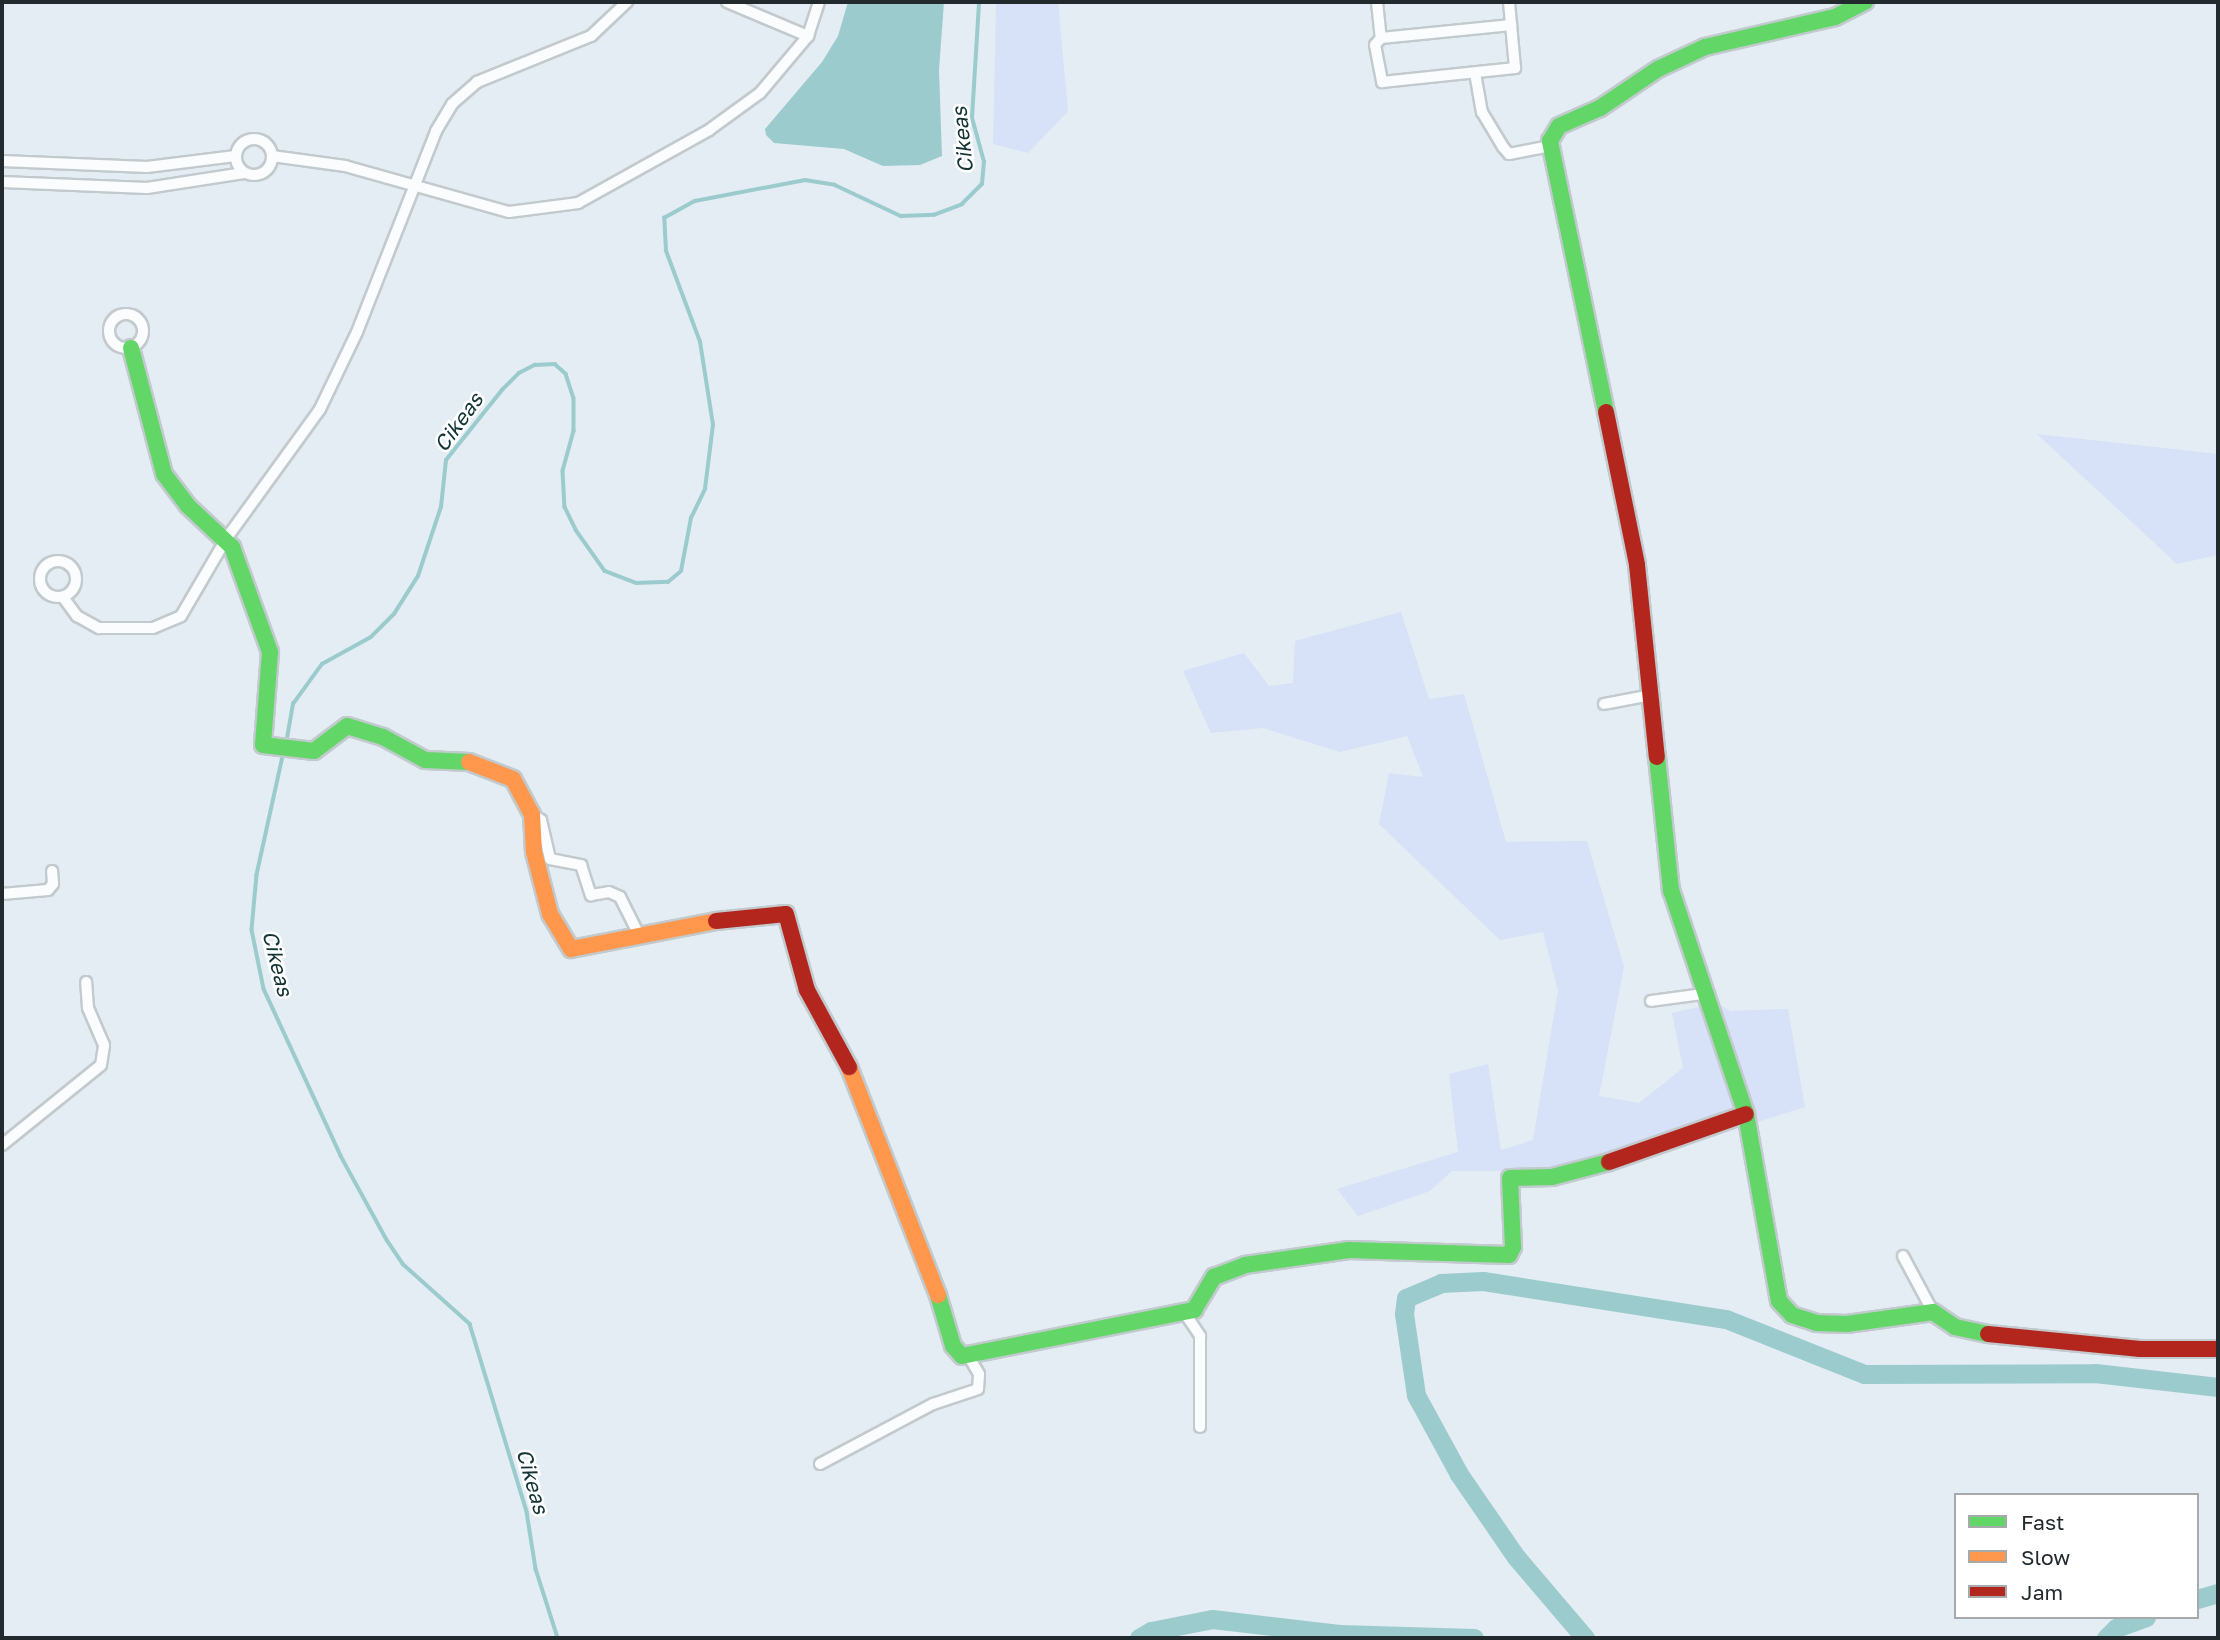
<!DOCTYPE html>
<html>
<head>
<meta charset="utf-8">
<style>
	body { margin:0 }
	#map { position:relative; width:2220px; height:1640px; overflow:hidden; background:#e3edf3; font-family:"Golos Text",sans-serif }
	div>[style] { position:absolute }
	.green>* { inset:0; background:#d7e1f7 }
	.water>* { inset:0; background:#9ccbcd }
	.stream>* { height:3.5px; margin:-1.75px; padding:0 1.75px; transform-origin:1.75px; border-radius:1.75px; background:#9ccbcd }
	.river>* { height:19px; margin:-9.5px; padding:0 9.5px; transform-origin:9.5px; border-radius:9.5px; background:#9ccbcd }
	.roads { filter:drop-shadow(2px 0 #c2cace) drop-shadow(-2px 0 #c2cace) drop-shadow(0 2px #c2cace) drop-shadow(0 -2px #c2cace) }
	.street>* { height:10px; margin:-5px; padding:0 5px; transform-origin:5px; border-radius:5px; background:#fbfcfd }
	.street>.ring { margin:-5px; padding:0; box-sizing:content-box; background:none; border:10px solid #fbfcfd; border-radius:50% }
	.fast>* { height:16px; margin:-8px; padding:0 8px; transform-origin:8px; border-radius:8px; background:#63d668 }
	.slow>* { height:16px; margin:-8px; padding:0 8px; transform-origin:8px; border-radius:8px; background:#ff974d }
	.jam>* { height:16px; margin:-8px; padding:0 8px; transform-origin:8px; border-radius:8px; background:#b3261e }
	span { translate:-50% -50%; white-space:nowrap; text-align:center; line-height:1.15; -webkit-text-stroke:5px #fff; paint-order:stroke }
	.water-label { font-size:21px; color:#143334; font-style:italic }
	.frame { position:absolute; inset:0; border:4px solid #232a2e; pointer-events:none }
	.legend { position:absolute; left:1954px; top:1493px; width:245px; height:126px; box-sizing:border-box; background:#fff; border:2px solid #a7aaab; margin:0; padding:9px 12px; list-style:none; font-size:21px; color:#232a2e }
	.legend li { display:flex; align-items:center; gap:14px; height:35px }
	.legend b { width:35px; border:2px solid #a7aaab }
</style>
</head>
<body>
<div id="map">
	<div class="green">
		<i style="clip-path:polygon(996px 2px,1058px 2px,1068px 111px,1028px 153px,993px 144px)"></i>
		<i style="clip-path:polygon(2037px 434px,2218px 454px,2218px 555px,2177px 564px)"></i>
		<i style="clip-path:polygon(1401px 612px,1429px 699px,1464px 694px,1506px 842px,1587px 841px,1624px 967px,1599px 1096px,1639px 1103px,1683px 1068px,1672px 1013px,1717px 1003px,1730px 1011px,1788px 1009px,1805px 1107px,1742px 1127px,1740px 1115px,1555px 1171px,1452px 1171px,1430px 1191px,1358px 1216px,1337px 1189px,1458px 1152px,1449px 1074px,1488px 1064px,1501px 1150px,1533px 1140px,1558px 991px,1543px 932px,1500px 940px,1379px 824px,1389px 773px,1423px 777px,1407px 736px,1340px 752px,1263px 728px,1211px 733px,1183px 671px,1244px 653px,1269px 686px,1293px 683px,1295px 641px)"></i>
	</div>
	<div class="water">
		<i style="clip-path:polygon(848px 2px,944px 2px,939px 70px,942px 156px,920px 165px,883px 166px,844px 149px,774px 143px,766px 135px,765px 129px,822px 62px,838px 36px)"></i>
	</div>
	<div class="stream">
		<i style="left:286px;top:744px;width:41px;rotate:-80.1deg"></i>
		<i style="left:293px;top:704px;width:49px;rotate:-54.1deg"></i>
		<i style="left:322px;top:664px;width:56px;rotate:-28.9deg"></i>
		<i style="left:371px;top:637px;width:33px;rotate:-45deg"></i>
		<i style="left:394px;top:614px;width:45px;rotate:-57.7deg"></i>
		<i style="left:418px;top:576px;width:73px;rotate:-71.6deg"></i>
		<i style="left:441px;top:507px;width:47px;rotate:-83.9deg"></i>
		<i style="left:446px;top:460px;width:90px;rotate:-51.3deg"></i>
		<i style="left:502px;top:390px;width:24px;rotate:-45deg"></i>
		<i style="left:519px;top:373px;width:18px;rotate:-27deg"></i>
		<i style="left:535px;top:365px;width:20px;rotate:-3deg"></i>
		<i style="left:555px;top:364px;width:15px;rotate:42deg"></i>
		<i style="left:566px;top:374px;width:25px;rotate:72deg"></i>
		<i style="left:574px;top:398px;width:33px;rotate:90deg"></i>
		<i style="left:574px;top:431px;width:41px;rotate:105.4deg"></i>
		<i style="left:563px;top:471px;width:36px;rotate:87deg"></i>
		<i style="left:565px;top:507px;width:25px;rotate:64deg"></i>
		<i style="left:576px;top:530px;width:50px;rotate:54.7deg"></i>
		<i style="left:605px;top:571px;width:33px;rotate:21deg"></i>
		<i style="left:636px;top:583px;width:32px;rotate:-2deg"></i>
		<i style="left:668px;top:582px;width:17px;rotate:-40deg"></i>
		<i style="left:681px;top:571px;width:54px;rotate:-79.3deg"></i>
		<i style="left:691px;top:518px;width:32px;rotate:-64deg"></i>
		<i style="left:705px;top:489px;width:64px;rotate:-82.9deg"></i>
		<i style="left:713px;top:425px;width:84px;rotate:-98.9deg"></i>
		<i style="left:700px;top:342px;width:97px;rotate:-110.5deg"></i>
		<i style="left:666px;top:251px;width:33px;rotate:-93deg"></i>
		<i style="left:664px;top:218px;width:35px;rotate:-29deg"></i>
		<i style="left:695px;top:201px;width:112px;rotate:-10.8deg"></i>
		<i style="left:805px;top:180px;width:30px;rotate:9deg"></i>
		<i style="left:835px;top:185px;width:73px;rotate:25.2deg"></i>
		<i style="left:901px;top:216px;width:33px;rotate:-2deg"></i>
		<i style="left:934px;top:215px;width:30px;rotate:-21deg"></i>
		<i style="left:962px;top:204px;width:28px;rotate:-45deg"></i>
		<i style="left:982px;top:184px;width:22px;rotate:-85deg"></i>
		<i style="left:984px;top:162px;width:46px;rotate:-105.3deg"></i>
		<i style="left:972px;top:118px;width:116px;rotate:-86.5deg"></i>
		<i style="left:284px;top:752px;width:126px;rotate:102.4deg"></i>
		<i style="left:257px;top:875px;width:55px;rotate:95.2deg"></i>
		<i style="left:252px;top:930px;width:60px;rotate:78.5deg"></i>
		<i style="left:264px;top:989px;width:184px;rotate:65.2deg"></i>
		<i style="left:341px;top:1156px;width:96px;rotate:61.3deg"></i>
		<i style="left:387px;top:1240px;width:29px;rotate:56deg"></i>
		<i style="left:403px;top:1264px;width:90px;rotate:41.8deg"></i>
		<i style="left:470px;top:1324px;width:196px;rotate:73.1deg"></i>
		<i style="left:527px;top:1512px;width:58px;rotate:81deg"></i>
		<i style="left:536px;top:1569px;width:72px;rotate:72.3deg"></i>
	</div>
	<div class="river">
		<i style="left:2197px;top:1599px;width:22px;rotate:-16deg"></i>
		<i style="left:1139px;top:1638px;width:14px;rotate:-30deg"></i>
		<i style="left:1151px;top:1631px;width:62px;rotate:-11.1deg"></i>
		<i style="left:1212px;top:1619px;width:128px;rotate:6.7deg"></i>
		<i style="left:1339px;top:1634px;width:135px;rotate:1.7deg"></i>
		<i style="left:1585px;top:1638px;width:106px;rotate:-130.4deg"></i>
		<i style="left:1516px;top:1557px;width:101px;rotate:-124.5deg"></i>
		<i style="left:1459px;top:1474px;width:90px;rotate:-118.6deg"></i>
		<i style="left:1416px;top:1395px;width:82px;rotate:-98.4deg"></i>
		<i style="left:1404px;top:1314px;width:16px;rotate:-83deg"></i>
		<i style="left:1406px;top:1298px;width:38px;rotate:-23deg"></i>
		<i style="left:1441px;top:1283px;width:42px;rotate:-2.7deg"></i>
		<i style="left:1483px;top:1281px;width:246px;rotate:8.9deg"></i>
		<i style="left:1726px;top:1319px;width:149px;rotate:21.7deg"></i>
		<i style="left:1864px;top:1374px;width:231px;rotate:-0.2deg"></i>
		<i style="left:2095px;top:1373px;width:124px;rotate:6.5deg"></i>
		<i style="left:2106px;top:1638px;width:14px;rotate:-45deg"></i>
		<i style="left:2116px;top:1628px;width:32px;rotate:-20deg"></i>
	</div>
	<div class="roads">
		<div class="street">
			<i style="left:727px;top:2px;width:88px;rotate:22.8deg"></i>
			<i style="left:1377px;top:2px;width:36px;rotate:84deg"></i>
			<i style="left:1381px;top:38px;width:9px;rotate:131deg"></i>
			<i style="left:1375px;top:45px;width:38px;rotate:79deg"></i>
			<i style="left:1382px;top:82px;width:134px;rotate:-6deg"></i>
			<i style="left:1515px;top:68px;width:66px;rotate:-95.2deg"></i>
			<i style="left:1381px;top:38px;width:131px;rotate:-5.7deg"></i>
			<i style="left:1475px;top:73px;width:40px;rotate:80deg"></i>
			<i style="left:1482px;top:112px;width:41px;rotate:59deg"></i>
			<i style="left:1503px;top:147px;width:9px;rotate:49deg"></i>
			<i style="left:1509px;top:154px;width:42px;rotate:-11deg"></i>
			<i class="ring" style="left:236px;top:139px;width:26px;height:26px"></i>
			<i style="left:272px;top:156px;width:74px;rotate:7.8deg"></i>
			<i style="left:345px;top:166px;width:170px;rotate:15.7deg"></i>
			<i style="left:509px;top:212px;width:70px;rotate:-7.4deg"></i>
			<i style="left:578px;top:203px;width:150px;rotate:-29.1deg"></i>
			<i style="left:709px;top:130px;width:63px;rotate:-36deg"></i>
			<i style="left:760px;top:93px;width:75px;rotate:-49.9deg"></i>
			<i style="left:808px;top:36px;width:36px;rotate:-72deg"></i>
			<i style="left:2px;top:161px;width:145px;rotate:2.4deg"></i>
			<i style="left:147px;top:167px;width:89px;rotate:-7.1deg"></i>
			<i style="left:2px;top:182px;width:145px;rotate:2.4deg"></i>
			<i style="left:147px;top:188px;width:98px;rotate:-8.8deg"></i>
			<i class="ring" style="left:109px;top:314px;width:24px;height:24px"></i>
			<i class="ring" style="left:40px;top:561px;width:26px;height:26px"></i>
			<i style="left:63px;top:597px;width:24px;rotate:54deg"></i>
			<i style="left:77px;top:616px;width:25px;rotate:29deg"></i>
			<i style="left:99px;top:628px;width:54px"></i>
			<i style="left:153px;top:628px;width:30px;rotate:-23deg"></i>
			<i style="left:181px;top:616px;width:89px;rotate:-59.7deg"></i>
			<i style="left:226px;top:539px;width:160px;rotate:-54.1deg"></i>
			<i style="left:320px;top:409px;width:85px;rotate:-64.3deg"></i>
			<i style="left:357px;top:332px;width:216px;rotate:-68.5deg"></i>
			<i style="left:436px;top:131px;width:31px;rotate:-59deg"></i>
			<i style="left:452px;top:104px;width:33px;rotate:-41deg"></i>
			<i style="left:477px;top:82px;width:123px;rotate:-22deg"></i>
			<i style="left:591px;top:36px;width:50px;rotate:-43.4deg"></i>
			<i style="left:1604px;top:704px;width:48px;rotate:-10.8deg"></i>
			<i style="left:532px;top:814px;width:11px;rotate:34deg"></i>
			<i style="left:541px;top:820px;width:40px;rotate:77deg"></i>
			<i style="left:550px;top:859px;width:32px;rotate:11deg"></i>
			<i style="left:581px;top:865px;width:32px;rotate:72deg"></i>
			<i style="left:591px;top:895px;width:18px;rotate:-9deg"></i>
			<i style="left:609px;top:892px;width:12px;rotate:24deg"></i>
			<i style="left:620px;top:897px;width:45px;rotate:63.4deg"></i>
			<i style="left:2px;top:894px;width:46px;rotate:-5deg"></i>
			<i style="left:48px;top:890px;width:8px;rotate:-50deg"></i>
			<i style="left:53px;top:884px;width:13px;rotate:-94deg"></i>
			<i style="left:1651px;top:1001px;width:52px;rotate:-7.7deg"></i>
			<i style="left:2px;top:1145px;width:127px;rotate:-38.9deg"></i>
			<i style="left:101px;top:1065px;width:20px;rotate:-81deg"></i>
			<i style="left:104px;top:1045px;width:40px;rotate:-113.4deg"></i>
			<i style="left:88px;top:1008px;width:26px;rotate:-94deg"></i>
			<i style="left:1903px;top:1256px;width:64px;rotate:61.8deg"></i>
			<i style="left:1184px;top:1312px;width:29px;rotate:56deg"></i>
			<i style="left:1200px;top:1336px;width:91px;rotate:90deg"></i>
			<i style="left:820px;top:1464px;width:128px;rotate:-28deg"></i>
			<i style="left:933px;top:1404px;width:47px;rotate:-18.4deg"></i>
			<i style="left:978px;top:1389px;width:15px;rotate:-86deg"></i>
			<i style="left:979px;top:1374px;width:20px;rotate:-120deg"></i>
		</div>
		<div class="fast">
			<i style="left:131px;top:348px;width:130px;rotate:75.3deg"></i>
			<i style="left:164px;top:474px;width:39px;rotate:53deg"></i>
			<i style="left:187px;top:505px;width:62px;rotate:43deg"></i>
			<i style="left:232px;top:547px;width:112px;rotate:70.1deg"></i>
			<i style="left:270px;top:652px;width:93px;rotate:94.3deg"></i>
			<i style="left:263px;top:745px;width:51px;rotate:6.7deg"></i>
			<i style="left:314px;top:751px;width:41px;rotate:-37.1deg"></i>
			<i style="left:347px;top:726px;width:38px;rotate:17deg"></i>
			<i style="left:383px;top:737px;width:48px;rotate:28.7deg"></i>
			<i style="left:425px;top:760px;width:44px;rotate:2.6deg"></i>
			<i style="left:1606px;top:412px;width:277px;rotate:-101.7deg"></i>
			<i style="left:1550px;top:141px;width:17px;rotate:-59deg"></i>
			<i style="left:1559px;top:126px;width:45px;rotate:-23.7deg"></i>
			<i style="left:1600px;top:108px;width:70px;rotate:-33.9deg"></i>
			<i style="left:1658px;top:69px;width:52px;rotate:-25.1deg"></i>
			<i style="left:1705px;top:47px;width:133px;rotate:-13deg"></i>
			<i style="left:1835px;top:17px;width:34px;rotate:-27deg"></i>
			<i style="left:1657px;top:757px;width:134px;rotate:84deg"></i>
			<i style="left:1671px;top:890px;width:236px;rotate:71.5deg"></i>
			<i style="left:1746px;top:1114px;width:190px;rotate:80deg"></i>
			<i style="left:1779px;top:1301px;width:19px;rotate:47deg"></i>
			<i style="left:1792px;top:1315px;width:25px;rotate:18deg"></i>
			<i style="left:1816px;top:1323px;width:31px;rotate:2deg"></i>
			<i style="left:1847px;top:1324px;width:87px;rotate:-7.9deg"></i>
			<i style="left:1933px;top:1312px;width:27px;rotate:34deg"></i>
			<i style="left:1955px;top:1327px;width:34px;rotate:12deg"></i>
			<i style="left:938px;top:1295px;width:53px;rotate:73.6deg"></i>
			<i style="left:953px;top:1346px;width:13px;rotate:48deg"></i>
			<i style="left:962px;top:1356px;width:237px;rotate:-11.2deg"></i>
			<i style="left:1194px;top:1310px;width:39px;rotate:-59deg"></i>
			<i style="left:1214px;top:1277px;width:33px;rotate:-21deg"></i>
			<i style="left:1245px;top:1265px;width:105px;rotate:-8.2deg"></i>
			<i style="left:1349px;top:1250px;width:160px;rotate:1.8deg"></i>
			<i style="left:1509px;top:1255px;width:9px;rotate:-63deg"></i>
			<i style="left:1513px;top:1247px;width:69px;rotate:-92.5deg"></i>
			<i style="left:1510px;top:1178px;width:42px;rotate:-1.4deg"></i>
			<i style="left:1552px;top:1177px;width:59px;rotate:-14.7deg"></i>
		</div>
		<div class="slow">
			<i style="left:469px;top:762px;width:47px;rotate:21.1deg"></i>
			<i style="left:513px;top:779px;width:40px;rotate:62deg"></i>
			<i style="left:532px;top:814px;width:38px;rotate:87deg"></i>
			<i style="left:534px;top:852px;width:64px;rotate:75.5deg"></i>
			<i style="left:550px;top:914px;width:41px;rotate:59deg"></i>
			<i style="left:571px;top:949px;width:148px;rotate:-10.9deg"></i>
			<i style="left:849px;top:1067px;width:245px;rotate:68.7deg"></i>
		</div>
		<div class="jam">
			<i style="left:1606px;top:412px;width:156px;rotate:78.5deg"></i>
			<i style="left:1637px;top:565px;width:193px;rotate:84.1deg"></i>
			<i style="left:716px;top:921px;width:70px;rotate:-5.7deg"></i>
			<i style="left:786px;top:914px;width:79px;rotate:74.6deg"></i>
			<i style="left:807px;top:990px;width:88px;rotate:61.4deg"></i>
			<i style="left:1609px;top:1162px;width:145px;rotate:-19.3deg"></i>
			<i style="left:1988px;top:1334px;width:153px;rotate:5.6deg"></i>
			<i style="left:2140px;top:1349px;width:78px"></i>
		</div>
	</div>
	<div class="water-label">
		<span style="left:962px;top:140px;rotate:-96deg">Cikeas</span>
		<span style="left:458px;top:422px;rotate:-54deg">Cikeas</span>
		<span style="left:278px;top:963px;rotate:76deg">Cikeas</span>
		<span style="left:533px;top:1481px;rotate:74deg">Cikeas</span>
	</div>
	<div class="frame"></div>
	<ul class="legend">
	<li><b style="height:9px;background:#63d668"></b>Fast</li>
	<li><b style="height:9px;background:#ff974d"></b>Slow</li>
	<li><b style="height:9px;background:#b3261e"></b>Jam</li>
	</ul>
</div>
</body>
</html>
